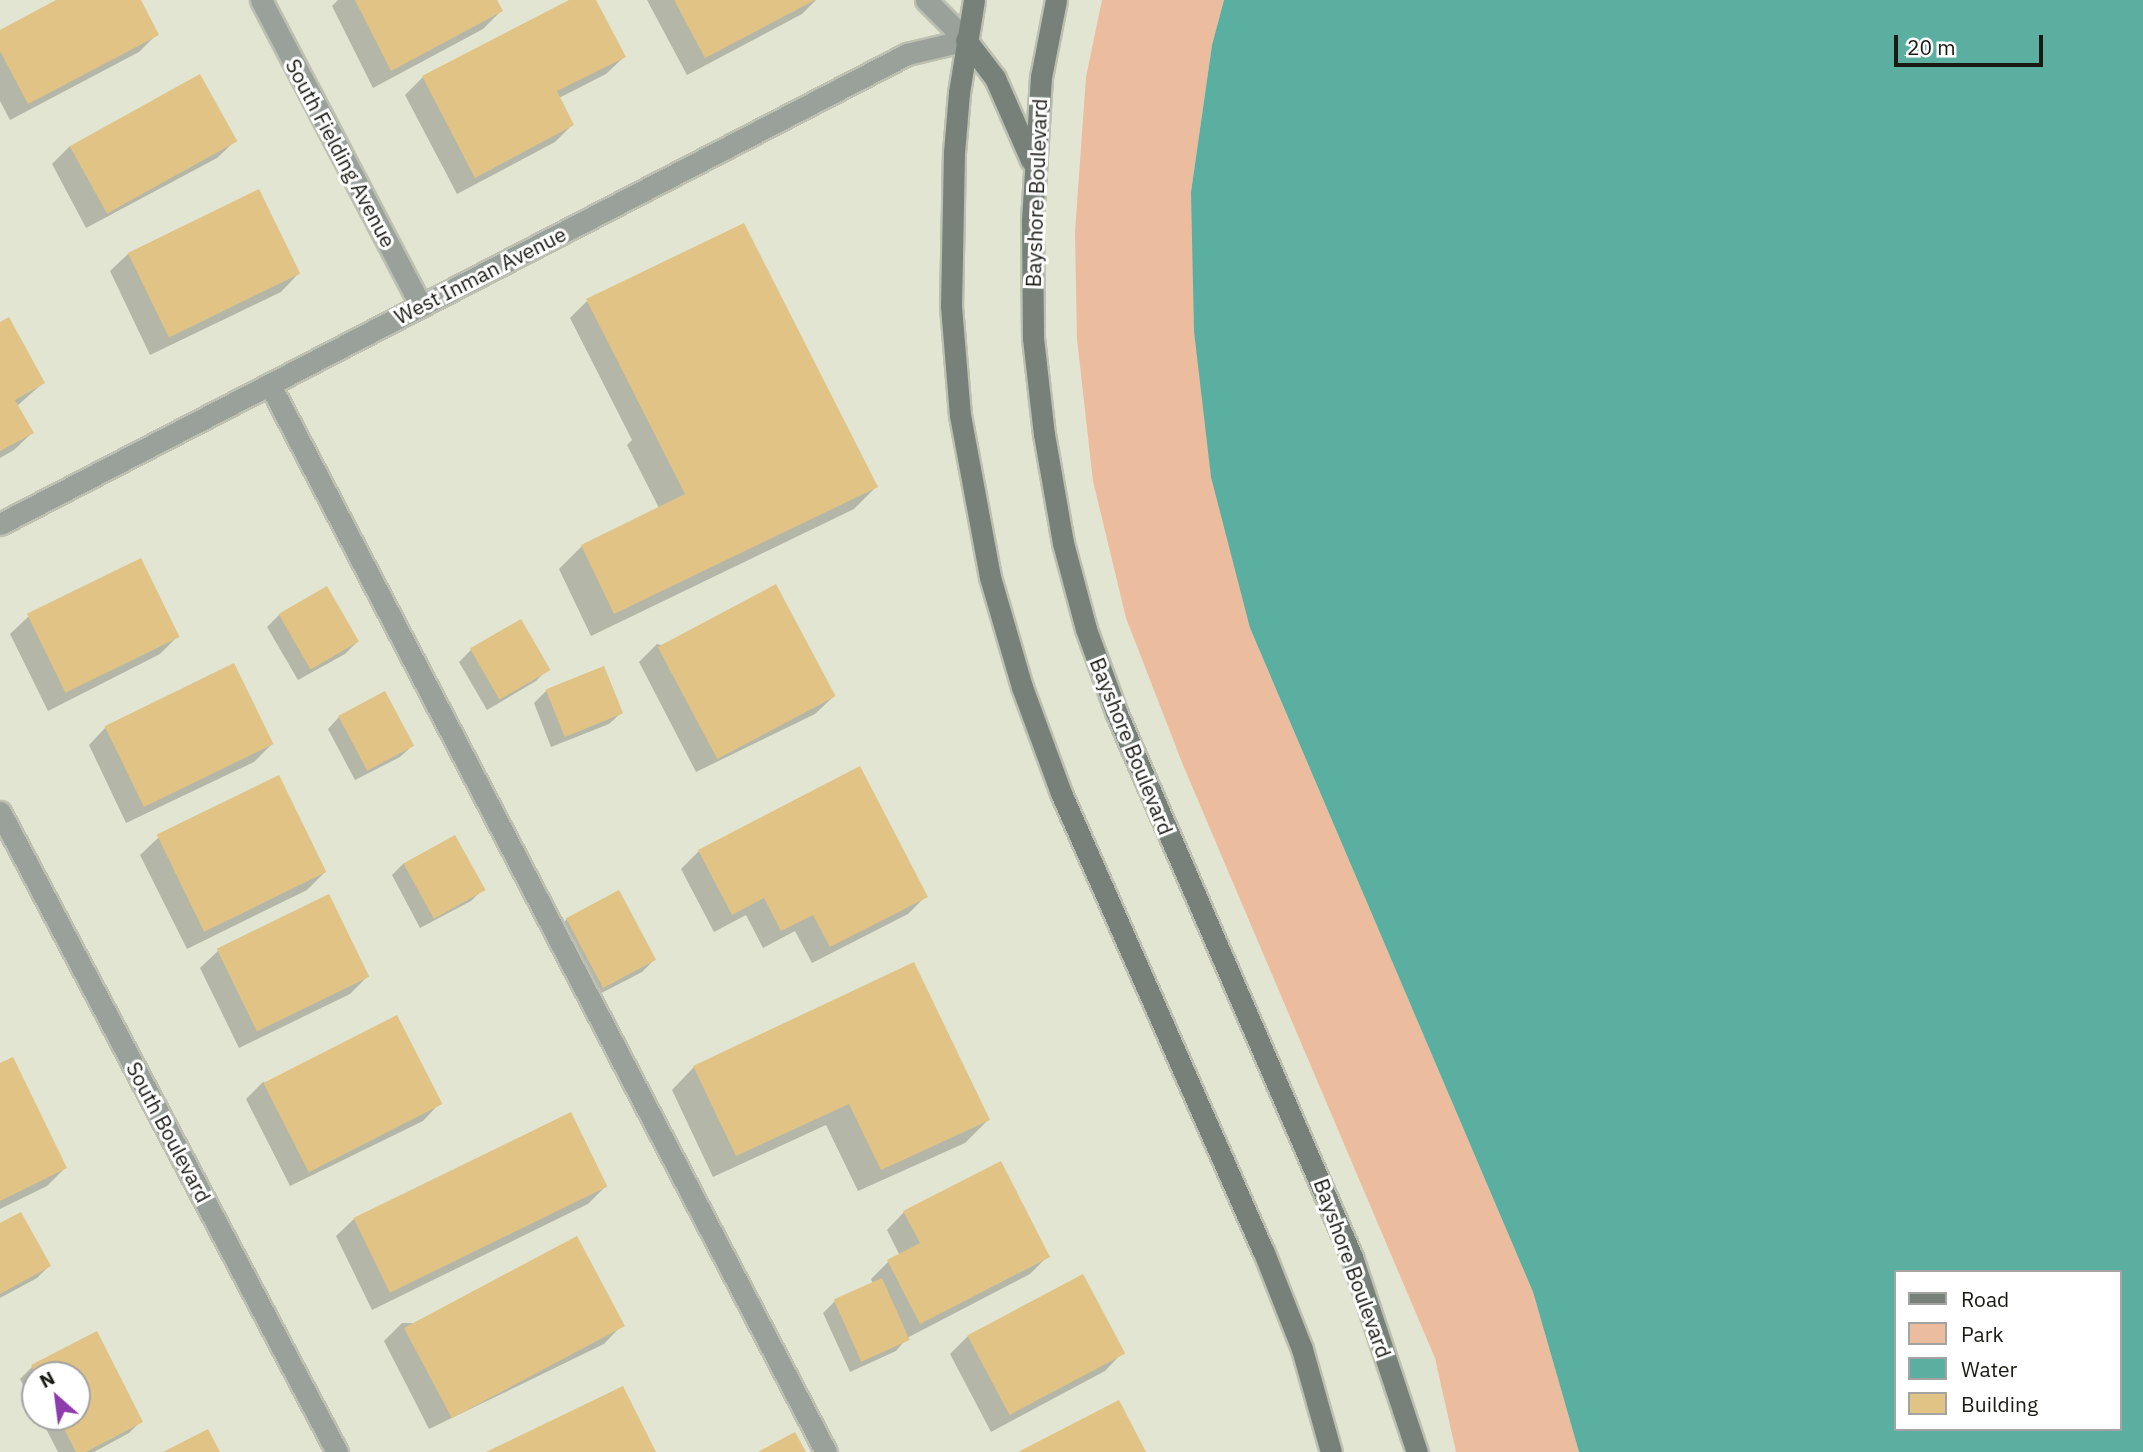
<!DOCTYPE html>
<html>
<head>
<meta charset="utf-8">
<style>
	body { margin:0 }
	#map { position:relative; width:2143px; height:1452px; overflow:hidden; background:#e1e5d2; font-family:"IBM Plex Sans",sans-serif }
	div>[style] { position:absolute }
	.green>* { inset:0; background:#ecbc9f }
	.water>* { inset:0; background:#5aafa1 }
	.shadow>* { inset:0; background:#0003 }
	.building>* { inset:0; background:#e0c385; transform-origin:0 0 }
	.roads { filter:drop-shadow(2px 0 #bdc0b0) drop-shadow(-2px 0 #bdc0b0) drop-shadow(0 2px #bdc0b0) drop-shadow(0 -2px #bdc0b0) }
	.service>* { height:21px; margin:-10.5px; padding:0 10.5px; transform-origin:10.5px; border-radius:10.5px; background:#9aa19b }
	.minor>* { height:21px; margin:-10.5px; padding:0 10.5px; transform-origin:10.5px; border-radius:10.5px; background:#9aa19b }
	.secondary>* { height:21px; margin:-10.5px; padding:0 10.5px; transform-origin:10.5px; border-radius:10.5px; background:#778179 }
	span { translate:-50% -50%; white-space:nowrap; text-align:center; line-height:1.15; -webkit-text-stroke:6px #fff; paint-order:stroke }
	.street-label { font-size:21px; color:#191a13 }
	.legend { position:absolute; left:1894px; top:1270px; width:228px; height:161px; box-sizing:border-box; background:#fff; border:2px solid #a3a3a1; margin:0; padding:9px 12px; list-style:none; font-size:21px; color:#191a13 }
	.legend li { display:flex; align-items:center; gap:14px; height:35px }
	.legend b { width:35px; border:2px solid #a3a3a1 }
	.north { position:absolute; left:21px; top:1361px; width:70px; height:70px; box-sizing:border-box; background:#fff; border:2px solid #a3a3a1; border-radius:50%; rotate:332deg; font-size:19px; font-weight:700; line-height:28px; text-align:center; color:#191a13 }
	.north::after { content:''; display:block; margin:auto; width:24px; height:32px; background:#8c3cac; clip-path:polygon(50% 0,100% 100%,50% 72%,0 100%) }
	.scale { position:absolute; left:1894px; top:35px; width:149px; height:32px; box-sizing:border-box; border:4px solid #191a13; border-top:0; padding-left:9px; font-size:21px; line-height:24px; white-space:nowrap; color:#191a13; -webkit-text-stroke:5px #fff; paint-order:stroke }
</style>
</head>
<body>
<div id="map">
	<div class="green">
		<i style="clip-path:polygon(1102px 0,1224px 0,1212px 45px,1191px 192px,1250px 628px,1533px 1292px,1579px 1452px,1456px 1452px,1435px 1358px,1183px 765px,1126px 618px,1093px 481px,1077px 339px,1075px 232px,1086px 77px)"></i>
	</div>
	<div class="water">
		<i style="clip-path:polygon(evenodd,1224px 0,2143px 0,2143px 1452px,1579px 1452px,1533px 1292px,1250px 628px,1211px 477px,1194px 331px,1191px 192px,1212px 45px,1224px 0,1896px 1272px,2120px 1272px,2120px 1429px,1896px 1429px,1896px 1272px)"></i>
	</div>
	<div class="shadow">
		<i style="clip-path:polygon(60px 0,139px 0,157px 34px,139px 52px,10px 120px,0 101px,0 32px)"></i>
		<i style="clip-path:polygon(338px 0,496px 0,501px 11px,483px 29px,373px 88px,332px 6px)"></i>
		<i style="clip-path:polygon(573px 0,594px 0,624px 57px,606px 74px,559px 98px,572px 125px,555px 142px,457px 194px,405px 95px,423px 77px)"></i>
		<i style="clip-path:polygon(647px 0,816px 0,802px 14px,687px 75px)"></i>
		<i style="clip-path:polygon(235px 141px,217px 158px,86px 228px,52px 164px,70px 146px)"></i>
		<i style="clip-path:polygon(128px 254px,298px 274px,281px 292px,150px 355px,110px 271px)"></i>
		<i style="clip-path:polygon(587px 301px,876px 487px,854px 509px,591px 636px,559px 569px,582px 546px,659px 508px,627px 445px,632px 440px,570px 318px)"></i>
		<i style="clip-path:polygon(0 324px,43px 383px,17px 406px,32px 433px,14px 450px,0 458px)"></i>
		<i style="clip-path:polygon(140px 560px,178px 636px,160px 654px,48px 711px,10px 634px,28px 617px)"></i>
		<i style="clip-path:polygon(279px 615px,357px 642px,345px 654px,298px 680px,267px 627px)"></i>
		<i style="clip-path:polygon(520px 621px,548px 669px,536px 681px,487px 710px,459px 662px,471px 650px)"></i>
		<i style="clip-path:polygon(657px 644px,833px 697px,815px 714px,696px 772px,639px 662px)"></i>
		<i style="clip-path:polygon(546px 691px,621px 713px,609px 724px,551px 747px,534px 703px)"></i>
		<i style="clip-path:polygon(339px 717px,412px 746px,400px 757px,355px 780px,328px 729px)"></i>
		<i style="clip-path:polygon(106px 727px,272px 744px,254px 762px,126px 823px,89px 745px)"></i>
		<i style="clip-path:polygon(278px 778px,325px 872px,307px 890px,187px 949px,140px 855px,158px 838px)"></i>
		<i style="clip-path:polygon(699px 851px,926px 896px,908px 914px,812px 963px,795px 931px,763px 948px,746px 915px,714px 932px,681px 869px)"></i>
		<i style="clip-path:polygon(404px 863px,483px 889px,471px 901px,420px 928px,392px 875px)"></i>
		<i style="clip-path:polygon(328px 897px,367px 977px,350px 994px,239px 1048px,200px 968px,218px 951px)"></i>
		<i style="clip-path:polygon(567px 919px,654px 960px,642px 972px,590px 999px,555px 931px)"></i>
		<i style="clip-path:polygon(0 1065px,65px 1168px,47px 1186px,0 1209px)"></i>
		<i style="clip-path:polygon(694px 1067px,988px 1120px,965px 1143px,858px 1191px,826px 1125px,713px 1177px,672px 1090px)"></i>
		<i style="clip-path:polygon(263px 1082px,440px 1103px,423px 1121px,290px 1186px,246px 1099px)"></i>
		<i style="clip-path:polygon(570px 1114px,605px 1187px,588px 1204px,372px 1310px,336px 1236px,354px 1219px)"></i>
		<i style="clip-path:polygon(904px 1212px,1048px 1256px,1030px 1274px,907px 1338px,896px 1351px,850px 1372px,823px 1313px,835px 1301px,873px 1284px,871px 1279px,888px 1262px,900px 1256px,887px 1230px)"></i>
		<i style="clip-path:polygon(0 1225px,49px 1266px,37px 1278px,0 1298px)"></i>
		<i style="clip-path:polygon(1082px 1276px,1122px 1353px,1105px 1371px,991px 1432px,950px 1354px,968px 1336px)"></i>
		<i style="clip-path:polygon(402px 1323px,621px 1326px,604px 1344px,429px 1429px,384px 1341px)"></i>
		<i style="clip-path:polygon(97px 1333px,141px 1421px,129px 1433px,94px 1452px,58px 1452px,40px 1417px,77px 1417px,77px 1375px,35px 1375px,35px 1408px,20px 1379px,32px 1367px)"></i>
	</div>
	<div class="building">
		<i style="clip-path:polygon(56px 0,141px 0,159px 35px,28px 104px,0 51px,0 30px)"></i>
		<i style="clip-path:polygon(355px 0,497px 0,503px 11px,391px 71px)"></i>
		<i style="clip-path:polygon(569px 0,596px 0,626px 57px,557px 91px,574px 125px,475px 178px,422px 76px)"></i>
		<i style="clip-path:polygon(674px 0,815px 0,705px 58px)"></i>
		<i style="left:200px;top:74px;width:77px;height:149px;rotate:61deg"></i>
		<i style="left:259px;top:189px;width:94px;height:146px;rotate:64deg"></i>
		<i style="clip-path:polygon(744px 223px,878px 487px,614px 614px,581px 545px,685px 494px,586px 299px)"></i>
		<i style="clip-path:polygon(9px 317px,45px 383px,15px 400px,34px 433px,0 451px,0 322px)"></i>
		<i style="left:141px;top:558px;width:88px;height:127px;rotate:64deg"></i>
		<i style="left:776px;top:584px;width:127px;height:134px;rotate:62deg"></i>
		<i style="left:327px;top:586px;width:64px;height:56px;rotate:60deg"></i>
		<i style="left:521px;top:619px;width:59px;height:59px;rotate:60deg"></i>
		<i style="left:234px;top:663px;width:90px;height:144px;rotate:64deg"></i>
		<i style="left:604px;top:666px;width:51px;height:63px;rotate:68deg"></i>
		<i style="left:385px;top:691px;width:62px;height:53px;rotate:62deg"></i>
		<i style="clip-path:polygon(860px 766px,928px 897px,830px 947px,813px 915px,781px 931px,764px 898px,732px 915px,698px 850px)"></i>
		<i style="left:279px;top:775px;width:108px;height:136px;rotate:64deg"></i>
		<i style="left:455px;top:835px;width:63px;height:59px;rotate:61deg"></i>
		<i style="left:619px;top:890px;width:79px;height:60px;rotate:62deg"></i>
		<i style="left:329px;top:894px;width:92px;height:125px;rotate:64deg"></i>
		<i style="clip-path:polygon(914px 962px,990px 1120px,881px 1170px,849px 1104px,736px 1156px,693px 1066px)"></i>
		<i style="left:397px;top:1015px;width:100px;height:150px;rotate:63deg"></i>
		<i style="clip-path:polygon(13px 1057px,67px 1168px,0 1201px,0 1063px)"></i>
		<i style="left:571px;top:1112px;width:83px;height:242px;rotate:64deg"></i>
		<i style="clip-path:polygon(1001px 1161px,1050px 1257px,920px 1324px,887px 1260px,920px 1243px,903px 1211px)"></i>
		<i style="clip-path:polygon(21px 1212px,51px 1266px,0 1294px,0 1223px)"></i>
		<i style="left:577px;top:1236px;width:102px;height:196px;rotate:62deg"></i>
		<i style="left:1083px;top:1274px;width:90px;height:131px;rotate:62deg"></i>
		<i style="left:882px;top:1278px;width:68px;height:53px;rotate:66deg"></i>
		<i style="clip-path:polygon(97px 1331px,143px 1422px,86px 1452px,76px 1452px,58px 1417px,77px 1417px,77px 1375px,36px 1375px,31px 1365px)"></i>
		<i style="clip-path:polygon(623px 1386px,656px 1452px,486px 1452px)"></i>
		<i style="clip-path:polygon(1119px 1400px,1146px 1452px,1018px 1452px)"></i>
		<i style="clip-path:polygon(208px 1429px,220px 1452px,163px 1452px)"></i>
		<i style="clip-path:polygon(795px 1432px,806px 1452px,758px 1452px)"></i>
	</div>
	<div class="roads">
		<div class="service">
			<i style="left:270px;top:385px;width:1203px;rotate:62.48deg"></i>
		</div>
		<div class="minor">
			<i style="left:261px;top:0;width:345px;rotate:62.4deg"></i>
			<i style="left:926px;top:0;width:57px;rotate:45deg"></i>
			<i style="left:0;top:524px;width:1022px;rotate:-27.39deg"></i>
			<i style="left:907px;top:54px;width:61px;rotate:-13.3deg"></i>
			<i style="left:0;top:812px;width:723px;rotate:62.23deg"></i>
		</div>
		<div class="secondary">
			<i style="left:974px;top:0;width:94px;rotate:99.2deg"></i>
			<i style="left:959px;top:93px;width:59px;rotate:94.8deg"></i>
			<i style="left:954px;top:152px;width:154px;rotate:91.1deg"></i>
			<i style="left:951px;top:306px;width:109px;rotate:85.3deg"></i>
			<i style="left:960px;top:415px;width:165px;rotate:79.5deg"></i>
			<i style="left:990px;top:577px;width:115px;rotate:73.8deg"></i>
			<i style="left:1022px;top:687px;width:113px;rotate:69.8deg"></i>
			<i style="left:1061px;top:793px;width:500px;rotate:66.2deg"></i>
			<i style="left:1263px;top:1250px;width:106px;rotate:68.5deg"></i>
			<i style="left:1302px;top:1349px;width:107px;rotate:74.3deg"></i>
			<i style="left:1056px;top:0;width:78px;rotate:101deg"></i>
			<i style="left:1041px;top:77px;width:145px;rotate:93.6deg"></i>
			<i style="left:1032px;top:222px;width:116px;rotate:89.5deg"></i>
			<i style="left:1033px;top:338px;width:97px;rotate:83.5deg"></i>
			<i style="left:1044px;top:434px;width:111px;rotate:80.1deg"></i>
			<i style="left:1063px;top:543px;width:89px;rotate:75deg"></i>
			<i style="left:1086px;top:629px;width:90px;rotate:70deg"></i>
			<i style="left:1117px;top:714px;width:592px;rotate:66.6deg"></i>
			<i style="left:1352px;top:1257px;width:206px;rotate:71.6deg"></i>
			<i style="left:966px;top:40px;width:48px;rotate:52.7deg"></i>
			<i style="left:995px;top:78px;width:90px;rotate:66.3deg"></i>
		</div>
	</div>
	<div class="street-label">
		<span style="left:341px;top:153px;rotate:62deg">South Fielding Avenue</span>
		<span style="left:1036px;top:193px;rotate:-88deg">Bayshore Boulevard</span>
		<span style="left:480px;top:275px;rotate:-27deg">West Inman Avenue</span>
		<span style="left:1132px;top:746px;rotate:68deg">Bayshore Boulevard</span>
		<span style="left:169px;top:1132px;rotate:62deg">South Boulevard</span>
		<span style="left:1353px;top:1268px;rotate:70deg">Bayshore Boulevard</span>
	</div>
	<ul class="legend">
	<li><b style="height:9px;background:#778179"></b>Road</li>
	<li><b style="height:19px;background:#ecbc9f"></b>Park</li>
	<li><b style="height:19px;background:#5aafa1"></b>Water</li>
	<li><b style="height:19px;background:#e0c385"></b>Building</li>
	</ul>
	<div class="north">N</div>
	<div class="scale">20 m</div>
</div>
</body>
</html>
